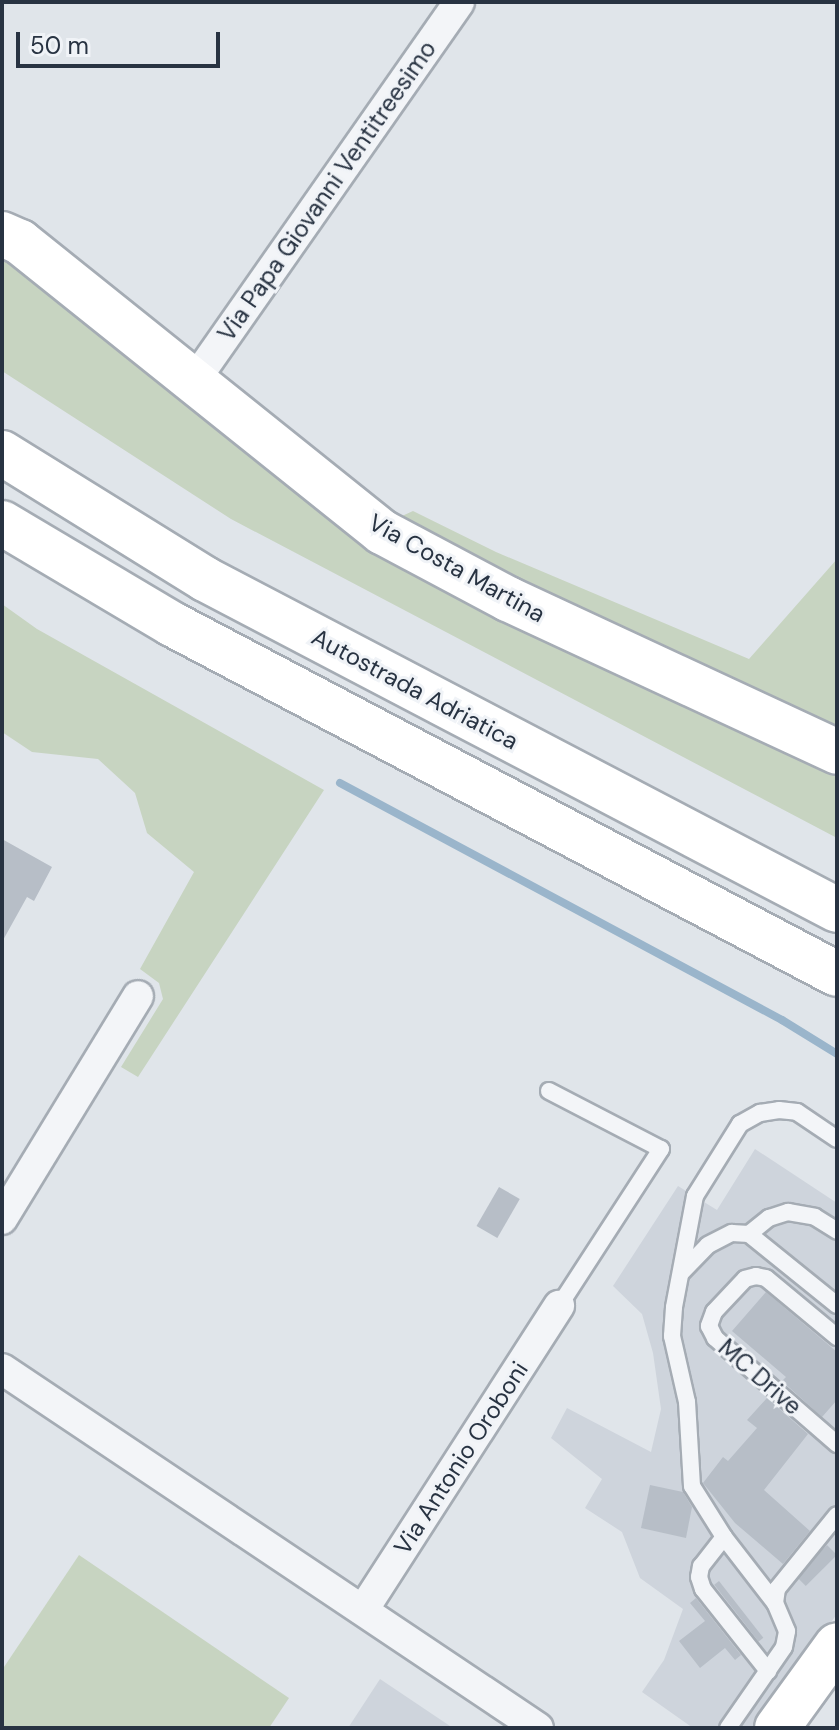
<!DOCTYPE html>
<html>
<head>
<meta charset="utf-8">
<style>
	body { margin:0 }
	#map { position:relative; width:839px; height:1730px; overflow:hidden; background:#e0e5ea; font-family:"DM Sans",sans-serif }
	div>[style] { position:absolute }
	.built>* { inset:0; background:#ced4dc }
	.green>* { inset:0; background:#c7d4c1 }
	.stream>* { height:8px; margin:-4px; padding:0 4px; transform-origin:4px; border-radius:4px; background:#9ab5cb }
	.building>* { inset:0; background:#b7bec7; transform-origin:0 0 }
	.roads { filter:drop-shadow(2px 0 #a5acb4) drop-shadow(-2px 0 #a5acb4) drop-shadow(0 2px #a5acb4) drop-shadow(0 -2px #a5acb4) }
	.service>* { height:16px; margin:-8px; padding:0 8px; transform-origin:8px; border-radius:8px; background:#f3f5f8 }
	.minor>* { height:30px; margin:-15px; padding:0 15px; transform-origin:15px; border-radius:15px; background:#f3f5f8 }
	.secondary>* { height:44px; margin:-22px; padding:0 22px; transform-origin:22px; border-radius:22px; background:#fff }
	.motorway>* { height:44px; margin:-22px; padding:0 22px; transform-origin:22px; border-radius:22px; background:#fff }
	span { translate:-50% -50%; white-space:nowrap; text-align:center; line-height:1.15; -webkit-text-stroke:6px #f0f3f7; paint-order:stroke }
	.street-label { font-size:24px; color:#283342 }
	.frame { position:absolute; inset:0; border:4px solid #283342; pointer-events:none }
	.scale { position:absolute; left:16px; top:32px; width:204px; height:36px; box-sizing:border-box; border:4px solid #283342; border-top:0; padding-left:10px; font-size:24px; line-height:28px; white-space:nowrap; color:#283342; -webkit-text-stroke:6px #f0f3f7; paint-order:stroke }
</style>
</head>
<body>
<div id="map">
	<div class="built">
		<i style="clip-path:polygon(755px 1149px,837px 1203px,837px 1614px,753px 1728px,693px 1728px,642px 1692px,664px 1660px,683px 1609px,640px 1578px,622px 1532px,585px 1508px,602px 1479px,551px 1438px,567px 1408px,651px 1452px,661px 1409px,653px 1353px,642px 1314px,613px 1286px,678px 1186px,717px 1210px)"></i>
		<i style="clip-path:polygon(380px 1679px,453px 1728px,348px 1728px)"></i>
	</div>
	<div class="green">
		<i style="clip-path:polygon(2px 261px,16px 263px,635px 681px,837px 775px,837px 838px,231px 519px,2px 371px)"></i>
		<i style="clip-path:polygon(413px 511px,496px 552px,749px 659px,837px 559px,837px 735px,560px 606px,402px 516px)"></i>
		<i style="clip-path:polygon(2px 604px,37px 629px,324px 790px,138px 1077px,121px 1067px,163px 999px,159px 983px,140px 969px,194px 872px,147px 833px,135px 793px,98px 759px,32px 752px,2px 732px)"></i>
		<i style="clip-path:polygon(79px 1555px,289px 1698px,269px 1728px,2px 1728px,2px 1670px)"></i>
	</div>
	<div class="stream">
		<i style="left:340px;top:783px;width:502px;rotate:28.2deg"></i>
		<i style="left:782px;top:1020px;width:65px;rotate:31.7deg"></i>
	</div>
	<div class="building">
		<i style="clip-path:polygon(2px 839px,52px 867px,34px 901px,27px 897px,2px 942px)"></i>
		<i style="left:499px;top:1187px;width:24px;height:45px;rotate:30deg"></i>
		<i style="clip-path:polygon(766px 1292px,837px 1352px,837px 1400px,822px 1417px,782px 1381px,786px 1377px,732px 1331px)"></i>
		<i style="clip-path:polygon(767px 1398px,808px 1434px,764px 1490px,810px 1531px,783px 1564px,735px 1523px,703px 1483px,723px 1457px,728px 1461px,757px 1428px,747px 1420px)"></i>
		<i style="clip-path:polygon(650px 1485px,683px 1492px,692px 1507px,686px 1538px,641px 1528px)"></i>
		<i style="left:827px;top:1545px;width:14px;height:44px;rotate:45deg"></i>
		<i style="left:719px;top:1581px;width:72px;height:6px;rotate:52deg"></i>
		<i style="clip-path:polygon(696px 1598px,741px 1655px,735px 1660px,725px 1648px,700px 1668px,679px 1641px,705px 1621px,690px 1603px)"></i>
	</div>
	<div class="roads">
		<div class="service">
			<i style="left:549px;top:1091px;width:126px;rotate:27.4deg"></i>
			<i style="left:661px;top:1149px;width:187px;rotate:123deg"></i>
			<i style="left:749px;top:1234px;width:26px;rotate:-39deg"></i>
			<i style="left:769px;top:1218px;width:20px;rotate:-18deg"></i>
			<i style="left:788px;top:1212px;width:27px;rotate:10deg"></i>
			<i style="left:815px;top:1217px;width:26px;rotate:32deg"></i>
			<i style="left:682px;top:1272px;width:37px;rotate:-46deg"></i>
			<i style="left:708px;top:1245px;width:27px;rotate:-27deg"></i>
			<i style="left:732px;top:1233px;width:17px;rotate:3deg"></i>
			<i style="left:749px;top:1234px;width:113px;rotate:38.9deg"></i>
			<i style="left:837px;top:1337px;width:92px;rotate:-140.3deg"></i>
			<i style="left:766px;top:1278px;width:10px;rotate:-169deg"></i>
			<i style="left:756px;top:1276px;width:11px;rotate:165deg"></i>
			<i style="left:745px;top:1279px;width:45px;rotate:133.2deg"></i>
			<i style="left:714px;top:1312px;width:15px;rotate:110deg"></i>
			<i style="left:709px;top:1326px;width:13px;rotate:63deg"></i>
			<i style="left:715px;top:1338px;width:162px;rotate:41deg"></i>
			<i style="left:724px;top:1537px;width:37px;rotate:128deg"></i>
			<i style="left:701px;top:1566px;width:11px;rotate:100deg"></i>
			<i style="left:699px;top:1577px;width:13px;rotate:72deg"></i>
			<i style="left:703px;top:1589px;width:105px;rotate:51.6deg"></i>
			<i style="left:775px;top:1603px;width:83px;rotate:-127.7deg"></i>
			<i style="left:724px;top:1537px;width:60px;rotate:-122.1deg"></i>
			<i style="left:692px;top:1486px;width:84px;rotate:-93.4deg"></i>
			<i style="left:687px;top:1402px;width:68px;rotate:-102.8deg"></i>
			<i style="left:672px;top:1336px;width:29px;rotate:-86deg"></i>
			<i style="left:674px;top:1307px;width:113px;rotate:-79.3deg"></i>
			<i style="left:695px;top:1196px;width:85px;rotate:-58deg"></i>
			<i style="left:740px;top:1124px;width:23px;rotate:-29deg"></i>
			<i style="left:760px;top:1113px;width:19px;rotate:-9deg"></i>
			<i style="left:779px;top:1110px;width:18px;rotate:6deg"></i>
			<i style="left:797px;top:1112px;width:48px;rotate:34deg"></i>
			<i style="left:728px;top:1728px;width:98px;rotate:-55.3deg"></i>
			<i style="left:784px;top:1647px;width:16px;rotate:-79deg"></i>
			<i style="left:787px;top:1631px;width:30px;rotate:-113deg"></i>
			<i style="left:775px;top:1603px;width:14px;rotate:-82deg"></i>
			<i style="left:777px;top:1589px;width:95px;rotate:-51deg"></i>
		</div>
		<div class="minor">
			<i style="left:194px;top:381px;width:462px;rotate:-55deg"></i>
			<i style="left:2px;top:1219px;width:261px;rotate:-58.6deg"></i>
			<i style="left:2px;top:1369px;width:645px;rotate:33.81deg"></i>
			<i style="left:363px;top:1610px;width:362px;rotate:-57.2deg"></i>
		</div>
		<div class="secondary">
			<i style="left:2px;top:234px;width:20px;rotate:24deg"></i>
			<i style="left:20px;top:242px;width:464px;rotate:38.7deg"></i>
			<i style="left:382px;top:532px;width:143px;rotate:28deg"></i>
			<i style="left:508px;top:599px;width:363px;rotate:24.9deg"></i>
			<i style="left:777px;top:1728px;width:102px;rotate:-54.1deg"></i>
		</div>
		<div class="motorway">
			<i style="left:2px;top:453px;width:239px;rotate:31.8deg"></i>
			<i style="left:205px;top:579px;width:713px;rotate:27.64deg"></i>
			<i style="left:2px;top:523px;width:198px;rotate:30.7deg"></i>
			<i style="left:172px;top:624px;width:751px;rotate:27.76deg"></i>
		</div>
	</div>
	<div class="street-label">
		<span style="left:327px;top:191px;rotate:-55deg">Via Papa Giovanni Ventitreesimo</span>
		<span style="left:457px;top:568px;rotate:29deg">Via Costa Martina</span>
		<span style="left:415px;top:689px;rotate:28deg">Autostrada Adriatica</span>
		<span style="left:760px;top:1377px;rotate:41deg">MC Drive</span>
		<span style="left:461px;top:1458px;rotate:-57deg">Via Antonio Oroboni</span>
	</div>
	<div class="frame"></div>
	<div class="scale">50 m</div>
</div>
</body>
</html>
